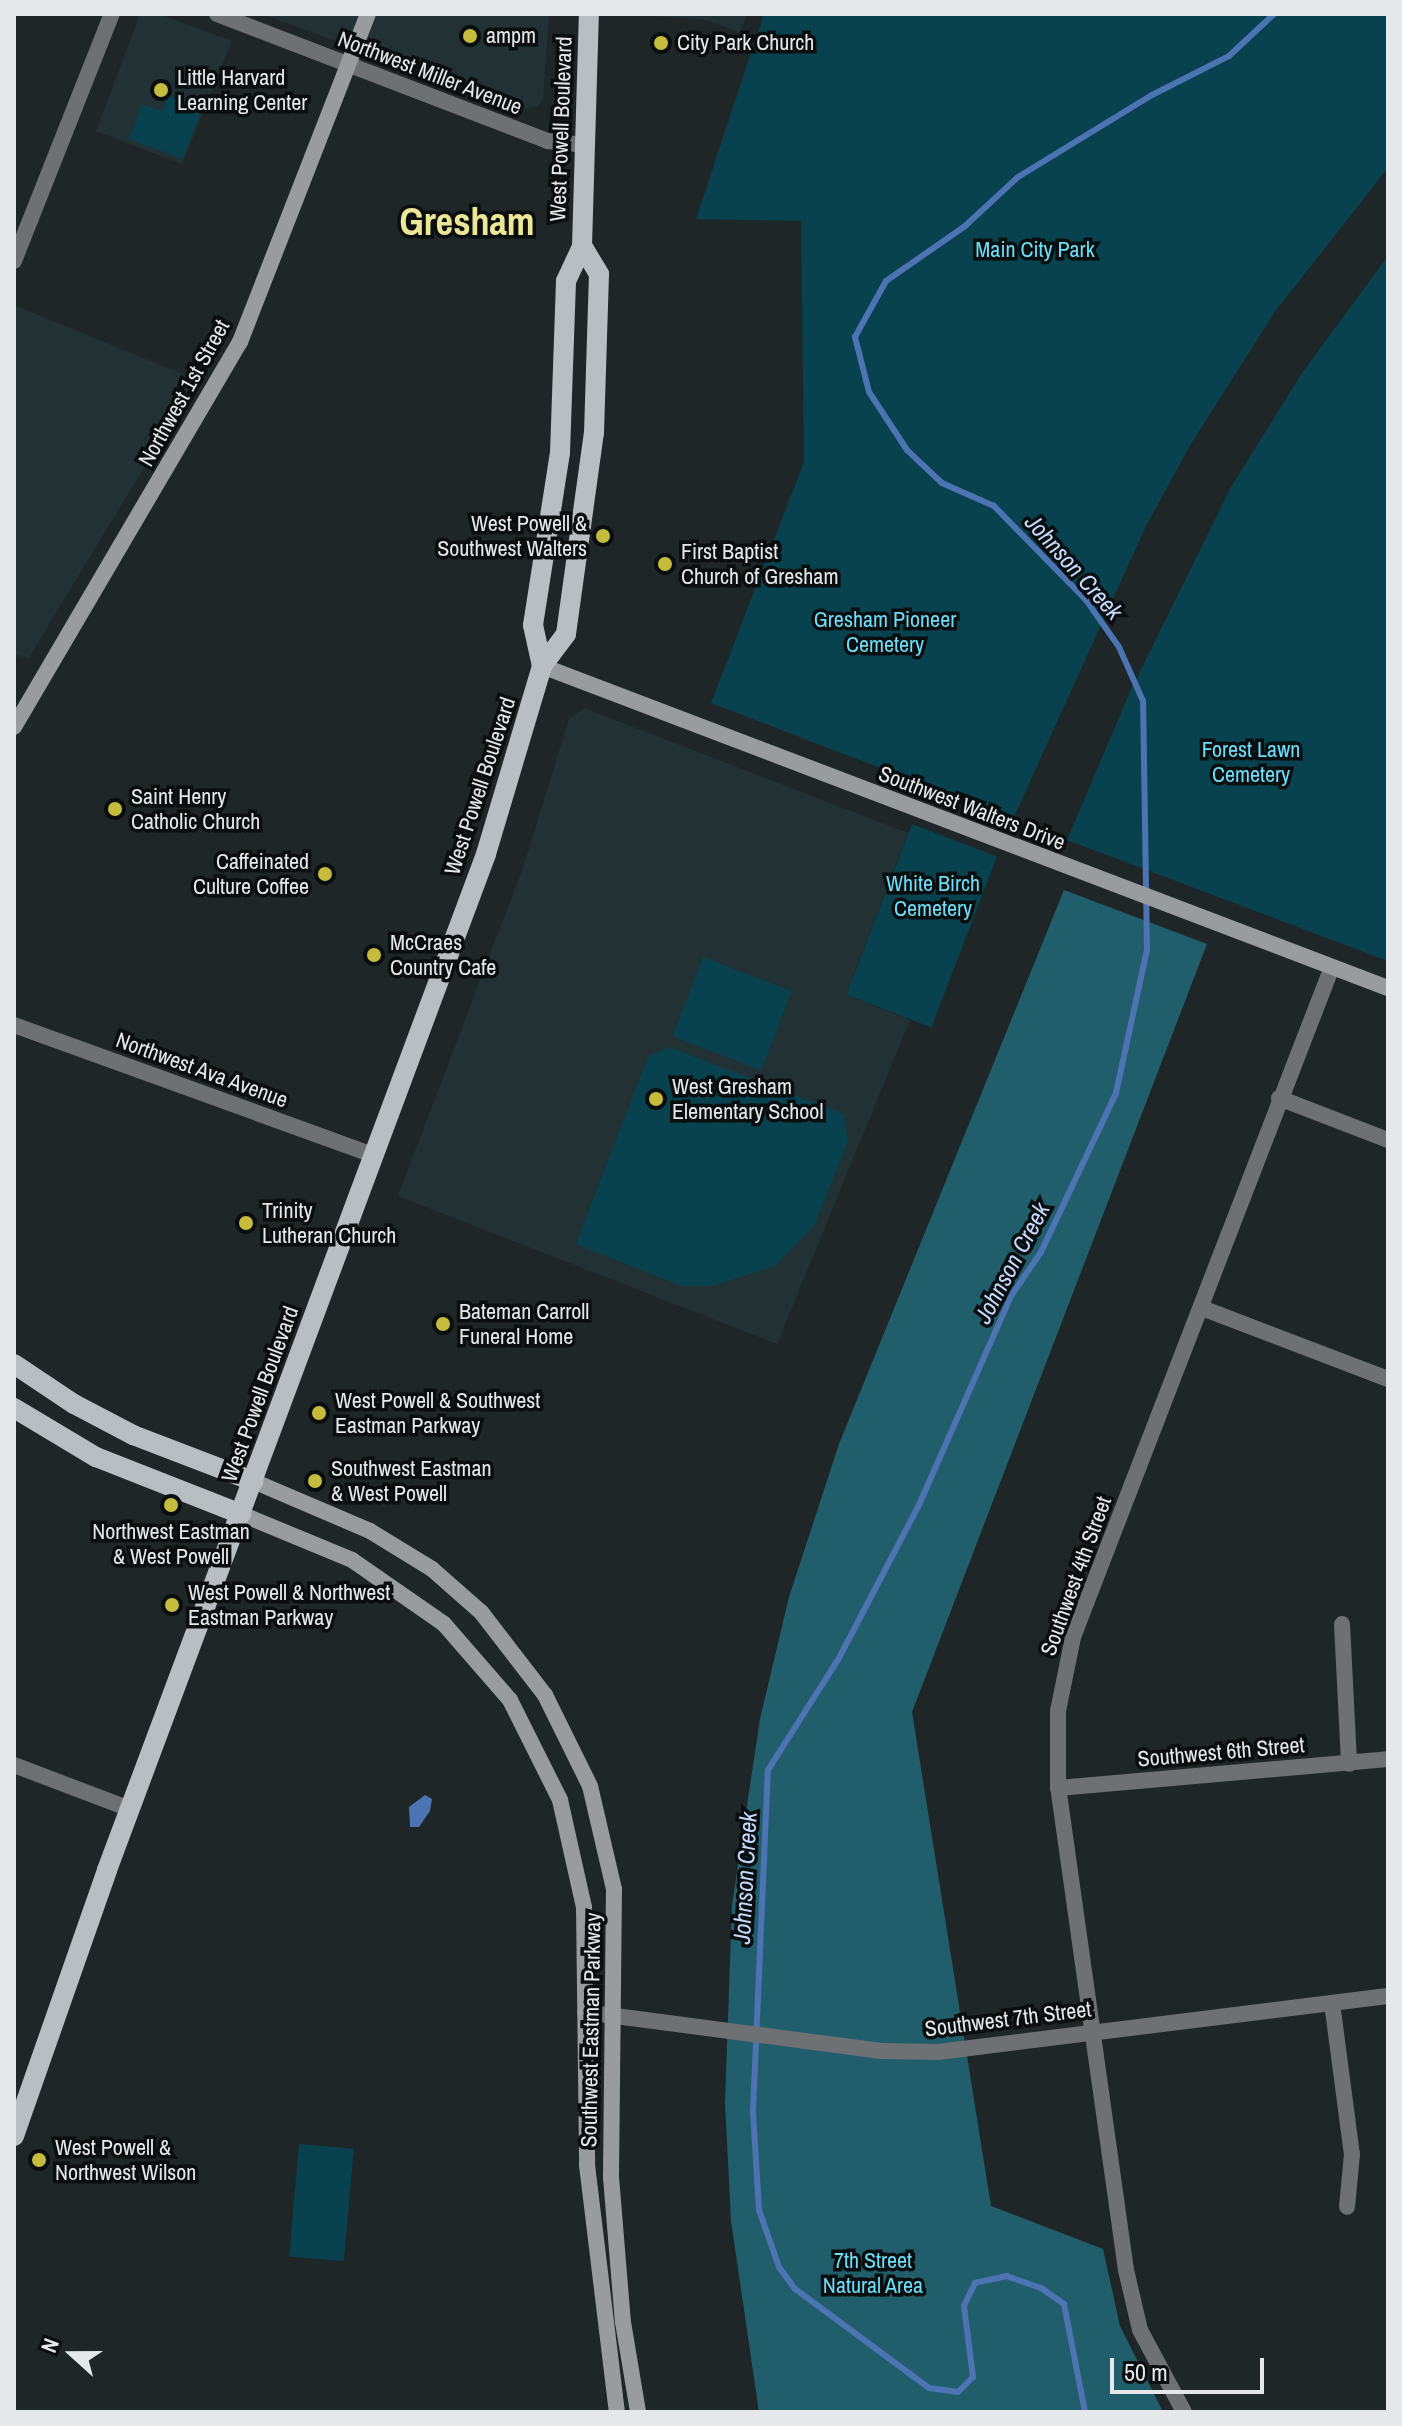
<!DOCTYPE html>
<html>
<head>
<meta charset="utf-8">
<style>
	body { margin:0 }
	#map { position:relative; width:1402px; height:2426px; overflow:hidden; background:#1f2628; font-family:"Archivo Narrow",sans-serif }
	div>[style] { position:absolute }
	.built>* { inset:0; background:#223134 }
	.green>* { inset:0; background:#07424e; transform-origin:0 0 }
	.forest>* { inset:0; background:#215e6c }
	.water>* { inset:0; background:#4c74b3 }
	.stream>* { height:6px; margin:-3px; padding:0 3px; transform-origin:3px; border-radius:3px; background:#4c74b3 }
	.street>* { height:16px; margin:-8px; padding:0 8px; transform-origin:8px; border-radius:8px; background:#6e7173 }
	.secondary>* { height:16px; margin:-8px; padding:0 8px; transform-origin:8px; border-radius:8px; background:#989c9f }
	.primary>* { height:20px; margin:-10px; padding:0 10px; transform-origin:10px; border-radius:10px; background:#b8bec2 }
	.dots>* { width:22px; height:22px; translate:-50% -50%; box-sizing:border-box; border:4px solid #0b0e0f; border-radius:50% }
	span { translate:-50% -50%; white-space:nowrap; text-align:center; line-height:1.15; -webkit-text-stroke:7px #0b0e0f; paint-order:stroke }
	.poi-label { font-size:22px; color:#e4e8ea }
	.left { translate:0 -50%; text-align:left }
	.right { translate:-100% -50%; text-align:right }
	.street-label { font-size:22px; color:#e4e8ea }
	.park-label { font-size:22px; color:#6bdef9 }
	.water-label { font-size:24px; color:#c3d9fd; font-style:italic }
	.town-label { font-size:38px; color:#ebe797; font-weight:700 }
	.frame { position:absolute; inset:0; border:16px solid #e4e8ea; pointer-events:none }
	.north { position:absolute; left:32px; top:2314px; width:80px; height:80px; -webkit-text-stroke:6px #0b0e0f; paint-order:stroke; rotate:291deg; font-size:22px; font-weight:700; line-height:32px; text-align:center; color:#e4e8ea }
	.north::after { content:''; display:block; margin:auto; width:28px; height:36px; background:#e4e8ea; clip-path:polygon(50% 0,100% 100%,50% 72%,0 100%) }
	.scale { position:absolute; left:1110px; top:2358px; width:154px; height:36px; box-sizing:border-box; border:4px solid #e4e8ea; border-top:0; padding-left:10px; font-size:24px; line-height:28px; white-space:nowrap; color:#e4e8ea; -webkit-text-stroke:6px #0b0e0f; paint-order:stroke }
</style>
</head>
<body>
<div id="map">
	<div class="built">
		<i style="clip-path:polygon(140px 14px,159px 14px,232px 41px,182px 164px,96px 131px)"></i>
		<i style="clip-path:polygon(262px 14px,549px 14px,543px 99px,538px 107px,522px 109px)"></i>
		<i style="clip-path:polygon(626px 14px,747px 14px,740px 33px,707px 20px)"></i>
		<i style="clip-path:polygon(14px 305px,197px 380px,28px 659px,14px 654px)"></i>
		<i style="clip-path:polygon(584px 708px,908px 833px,846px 995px,910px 1020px,777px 1344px,398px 1196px,524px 865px,569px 719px)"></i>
	</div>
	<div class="green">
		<i style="clip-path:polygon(764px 14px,1388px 14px,1388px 168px,1274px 313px,1191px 444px,1146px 526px,1013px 819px,711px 703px,804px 462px,801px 221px,696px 219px)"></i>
		<i style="clip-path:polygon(168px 96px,202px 109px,183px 159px,129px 139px,142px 104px,162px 111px)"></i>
		<i style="clip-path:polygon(1388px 256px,1388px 961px,1067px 840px,1129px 694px,1231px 487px,1302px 373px)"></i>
		<i style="left:912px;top:824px;width:91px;height:183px;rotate:21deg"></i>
		<i style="left:703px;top:957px;width:95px;height:85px;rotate:21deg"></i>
		<i style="clip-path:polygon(669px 1047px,844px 1114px,848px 1141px,814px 1226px,775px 1266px,713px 1286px,682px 1286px,576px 1244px,648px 1057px)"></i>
		<i style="left:299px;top:2144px;width:55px;height:113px;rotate:5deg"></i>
	</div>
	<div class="forest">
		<i style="clip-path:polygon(1064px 890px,1207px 944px,912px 1712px,991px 2206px,1103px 2249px,1120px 2326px,1163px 2412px,759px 2412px,731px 2221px,725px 2103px,732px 1905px,760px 1719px,789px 1597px,839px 1444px)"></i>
	</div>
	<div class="water">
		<i style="clip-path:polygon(425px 1795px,432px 1799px,430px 1811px,419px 1827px,410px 1827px,409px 1807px)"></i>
	</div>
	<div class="stream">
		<i style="left:1085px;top:2412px;width:110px;rotate:-101deg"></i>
		<i style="left:1064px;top:2304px;width:28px;rotate:-145deg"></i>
		<i style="left:1041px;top:2288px;width:36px;rotate:-161deg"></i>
		<i style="left:1007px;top:2276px;width:33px;rotate:168deg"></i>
		<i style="left:975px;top:2283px;width:25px;rotate:116deg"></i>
		<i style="left:964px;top:2306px;width:72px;rotate:82.8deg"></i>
		<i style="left:973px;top:2377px;width:21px;rotate:135deg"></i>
		<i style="left:958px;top:2392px;width:29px;rotate:-172deg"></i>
		<i style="left:929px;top:2388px;width:167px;rotate:-143.5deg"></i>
		<i style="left:795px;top:2289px;width:27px;rotate:-126deg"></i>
		<i style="left:779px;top:2267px;width:60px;rotate:-109.3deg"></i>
		<i style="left:759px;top:2210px;width:99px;rotate:-93.5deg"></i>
		<i style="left:753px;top:2111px;width:341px;rotate:-87.5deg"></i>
		<i style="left:768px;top:1770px;width:133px;rotate:-57.6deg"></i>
		<i style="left:839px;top:1658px;width:170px;rotate:-62.4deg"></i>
		<i style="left:918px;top:1507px;width:231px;rotate:-66.2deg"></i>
		<i style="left:1011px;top:1296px;width:53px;rotate:-55.7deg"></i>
		<i style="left:1041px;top:1252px;width:176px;rotate:-64.7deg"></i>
		<i style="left:1116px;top:1093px;width:146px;rotate:-77.8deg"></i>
		<i style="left:1147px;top:950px;width:249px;rotate:-90.9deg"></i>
		<i style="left:1143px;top:701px;width:59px;rotate:-114deg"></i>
		<i style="left:1119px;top:647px;width:57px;rotate:-125.1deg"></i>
		<i style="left:1086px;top:600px;width:132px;rotate:-134.4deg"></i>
		<i style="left:994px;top:506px;width:57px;rotate:-156.1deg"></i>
		<i style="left:942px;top:483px;width:48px;rotate:-136.7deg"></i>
		<i style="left:907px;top:450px;width:69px;rotate:-123.2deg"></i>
		<i style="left:869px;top:392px;width:57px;rotate:-104.3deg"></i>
		<i style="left:855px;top:337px;width:64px;rotate:-61deg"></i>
		<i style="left:886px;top:281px;width:96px;rotate:-34.8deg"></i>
		<i style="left:965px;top:226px;width:72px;rotate:-42.8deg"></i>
		<i style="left:1018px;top:177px;width:157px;rotate:-31.5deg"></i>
		<i style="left:1152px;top:95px;width:86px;rotate:-26.9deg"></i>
		<i style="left:1229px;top:56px;width:62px;rotate:-43deg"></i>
	</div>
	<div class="street">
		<i style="left:217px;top:14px;width:354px;rotate:21deg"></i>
		<i style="left:547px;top:141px;width:37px;rotate:6deg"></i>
		<i style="left:14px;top:261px;width:266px;rotate:-68.4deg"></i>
		<i style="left:14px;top:1025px;width:384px;rotate:19.9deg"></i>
		<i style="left:1279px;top:1098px;width:117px;rotate:21.1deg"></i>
		<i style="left:1202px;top:1308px;width:199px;rotate:20.9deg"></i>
		<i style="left:1342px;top:1624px;width:140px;rotate:87.1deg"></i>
		<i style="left:14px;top:1765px;width:124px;rotate:20.8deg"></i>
		<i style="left:1058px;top:1788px;width:331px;rotate:-5deg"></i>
		<i style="left:1332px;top:2003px;width:152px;rotate:82.5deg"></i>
		<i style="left:1352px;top:2154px;width:53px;rotate:95.4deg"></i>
		<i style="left:585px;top:2012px;width:299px;rotate:7.5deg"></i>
		<i style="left:881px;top:2051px;width:57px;rotate:1deg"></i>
		<i style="left:938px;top:2052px;width:453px;rotate:-7.1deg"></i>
		<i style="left:1184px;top:2412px;width:93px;rotate:-118.2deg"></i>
		<i style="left:1140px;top:2330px;width:62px;rotate:-103.1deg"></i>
		<i style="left:1126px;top:2270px;width:487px;rotate:-98deg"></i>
		<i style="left:1058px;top:1788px;width:77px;rotate:-90deg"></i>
		<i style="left:1058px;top:1711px;width:76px;rotate:-78.5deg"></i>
		<i style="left:1073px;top:1637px;width:718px;rotate:-68.87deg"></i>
	</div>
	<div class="secondary">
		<i style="left:542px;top:666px;width:905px;rotate:20.84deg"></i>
		<i style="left:14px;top:727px;width:446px;rotate:-59.6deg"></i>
		<i style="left:240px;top:342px;width:352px;rotate:-68.7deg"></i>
		<i style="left:253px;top:1481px;width:127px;rotate:23.1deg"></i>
		<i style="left:370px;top:1531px;width:73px;rotate:31.5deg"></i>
		<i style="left:432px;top:1569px;width:65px;rotate:41.3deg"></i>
		<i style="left:481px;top:1612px;width:105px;rotate:52.4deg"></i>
		<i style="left:545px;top:1695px;width:102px;rotate:63.7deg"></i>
		<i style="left:590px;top:1786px;width:106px;rotate:76.9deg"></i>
		<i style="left:614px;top:1889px;width:288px;rotate:90.6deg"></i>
		<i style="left:611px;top:2177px;width:145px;rotate:85.3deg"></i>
		<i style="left:623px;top:2322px;width:91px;rotate:80.5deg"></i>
		<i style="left:241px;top:1514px;width:120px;rotate:22.5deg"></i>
		<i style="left:352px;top:1560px;width:112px;rotate:34.8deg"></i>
		<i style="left:444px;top:1624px;width:101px;rotate:49deg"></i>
		<i style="left:510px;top:1700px;width:112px;rotate:63.4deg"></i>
		<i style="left:560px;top:1800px;width:110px;rotate:77.4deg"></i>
		<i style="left:584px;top:1907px;width:258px;rotate:89.3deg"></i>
		<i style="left:587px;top:2165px;width:249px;rotate:83.1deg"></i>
	</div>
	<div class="primary">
		<i style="left:542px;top:666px;width:42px;rotate:-102.4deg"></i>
		<i style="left:533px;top:625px;width:174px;rotate:-81.1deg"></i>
		<i style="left:560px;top:453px;width:172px;rotate:-88deg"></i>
		<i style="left:566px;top:281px;width:38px;rotate:-65deg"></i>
		<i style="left:582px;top:246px;width:232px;rotate:-88.3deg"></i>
		<i style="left:14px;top:1364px;width:72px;rotate:33.7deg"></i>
		<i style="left:74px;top:1404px;width:67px;rotate:27.7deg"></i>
		<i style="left:133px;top:1435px;width:129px;rotate:21deg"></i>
		<i style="left:14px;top:1408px;width:96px;rotate:30.9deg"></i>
		<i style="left:96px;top:1457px;width:156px;rotate:21.5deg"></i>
		<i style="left:14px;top:2136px;width:282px;rotate:-70.7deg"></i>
		<i style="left:107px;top:1870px;width:1084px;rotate:-69.54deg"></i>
		<i style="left:486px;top:854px;width:196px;rotate:-73.4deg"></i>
		<i style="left:542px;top:666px;width:40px;rotate:-53deg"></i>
		<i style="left:566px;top:634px;width:203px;rotate:-82.1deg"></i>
		<i style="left:594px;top:433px;width:159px;rotate:-88.2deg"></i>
		<i style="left:599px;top:274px;width:33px;rotate:-121deg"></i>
	</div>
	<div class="dots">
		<i style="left:470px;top:36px;background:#c5bc3d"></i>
		<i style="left:661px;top:43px;background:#c5bc3d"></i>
		<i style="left:161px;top:90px;background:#c5bc3d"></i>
		<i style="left:603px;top:536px;background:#c5bc3d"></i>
		<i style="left:665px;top:564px;background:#c5bc3d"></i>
		<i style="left:115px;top:809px;background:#c5bc3d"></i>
		<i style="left:325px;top:874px;background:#c5bc3d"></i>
		<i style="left:374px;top:955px;background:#c5bc3d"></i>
		<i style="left:656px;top:1099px;background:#c5bc3d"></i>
		<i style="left:246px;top:1223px;background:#c5bc3d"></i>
		<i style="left:443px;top:1324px;background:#c5bc3d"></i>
		<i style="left:319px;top:1413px;background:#c5bc3d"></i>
		<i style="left:315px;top:1481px;background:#c5bc3d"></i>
		<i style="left:171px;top:1505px;background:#c5bc3d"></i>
		<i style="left:172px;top:1605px;background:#c5bc3d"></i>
		<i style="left:39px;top:2160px;background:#c5bc3d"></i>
	</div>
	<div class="poi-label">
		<span class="left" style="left:486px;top:36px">ampm</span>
		<span class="left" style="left:677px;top:43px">City Park Church</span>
		<span class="left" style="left:177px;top:90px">Little Harvard<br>Learning Center</span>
		<span class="right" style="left:587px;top:536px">West Powell &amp;<br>Southwest Walters</span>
		<span class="left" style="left:681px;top:564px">First Baptist<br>Church of Gresham</span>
		<span class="left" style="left:131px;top:809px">Saint Henry<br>Catholic Church</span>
		<span class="right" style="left:309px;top:874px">Caffeinated<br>Culture Coffee</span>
		<span class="left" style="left:390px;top:955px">McCraes<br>Country Cafe</span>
		<span class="left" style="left:672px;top:1099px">West Gresham<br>Elementary School</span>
		<span class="left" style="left:262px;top:1223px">Trinity<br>Lutheran Church</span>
		<span class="left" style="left:459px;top:1324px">Bateman Carroll<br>Funeral Home</span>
		<span class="left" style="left:335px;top:1413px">West Powell &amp; Southwest<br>Eastman Parkway</span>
		<span class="left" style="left:331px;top:1481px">Southwest Eastman<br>&amp; West Powell</span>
		<span style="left:171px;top:1544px">Northwest Eastman<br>&amp; West Powell</span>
		<span class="left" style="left:188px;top:1605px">West Powell &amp; Northwest<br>Eastman Parkway</span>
		<span class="left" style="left:55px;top:2160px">West Powell &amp;<br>Northwest Wilson</span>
	</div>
	<div class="street-label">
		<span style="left:430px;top:73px;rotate:21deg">Northwest Miller Avenue</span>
		<span style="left:561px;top:129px;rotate:-88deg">West Powell Boulevard</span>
		<span style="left:184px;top:393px;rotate:-61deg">Northwest 1st Street</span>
		<span style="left:480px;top:786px;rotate:-72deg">West Powell Boulevard</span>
		<span style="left:972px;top:808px;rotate:21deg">Southwest Walters Drive</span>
		<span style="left:202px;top:1070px;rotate:20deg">Northwest Ava Avenue</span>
		<span style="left:260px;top:1394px;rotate:-70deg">West Powell Boulevard</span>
		<span style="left:1076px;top:1576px;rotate:-70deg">Southwest 4th Street</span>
		<span style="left:1221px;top:1752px;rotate:-5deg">Southwest 6th Street</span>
		<span style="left:1008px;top:2019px;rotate:-7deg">Southwest 7th Street</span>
		<span style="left:591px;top:2030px;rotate:-89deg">Southwest Eastman Parkway</span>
	</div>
	<div class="park-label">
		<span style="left:1035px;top:250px">Main City Park</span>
		<span style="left:885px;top:632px">Gresham Pioneer<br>Cemetery</span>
		<span style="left:1251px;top:762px">Forest Lawn<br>Cemetery</span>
		<span style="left:933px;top:896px">White Birch<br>Cemetery</span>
		<span style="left:873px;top:2273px">7th Street<br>Natural Area</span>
	</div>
	<div class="water-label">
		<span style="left:1074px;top:567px;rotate:48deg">Johnson Creek</span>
		<span style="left:1012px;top:1263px;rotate:-62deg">Johnson Creek</span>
		<span style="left:745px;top:1878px;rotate:-87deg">Johnson Creek</span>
	</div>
	<div class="town-label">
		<span style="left:467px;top:222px">Gresham</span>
	</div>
	<div class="frame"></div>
	<div class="north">N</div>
	<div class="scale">50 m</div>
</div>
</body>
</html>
